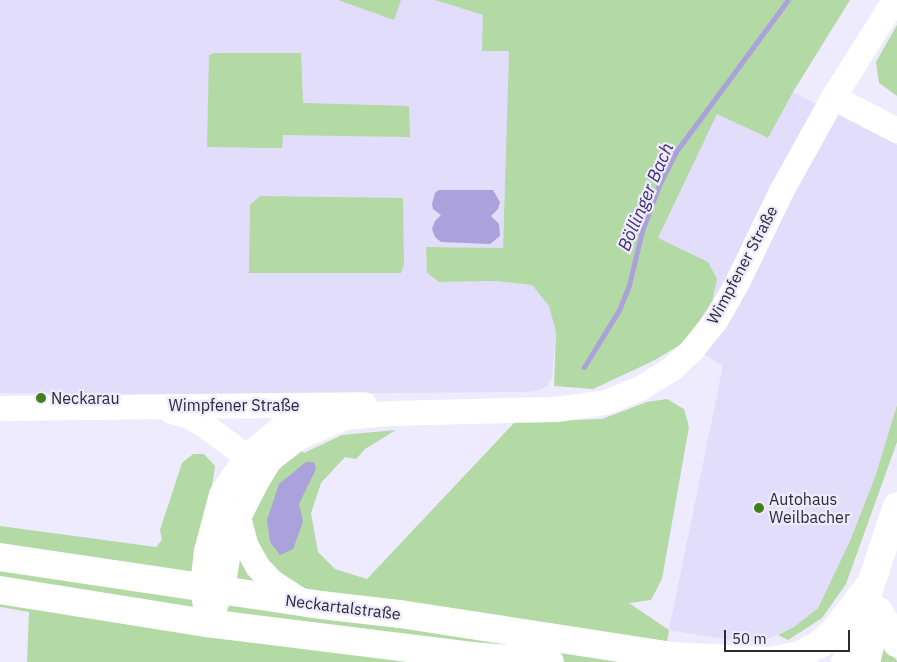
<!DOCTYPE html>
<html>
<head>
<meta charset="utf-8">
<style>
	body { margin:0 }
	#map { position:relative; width:897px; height:662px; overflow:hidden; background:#eeebfe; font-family:"IBM Plex Sans",sans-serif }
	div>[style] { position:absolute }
	.built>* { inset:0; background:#e1ddfb }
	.green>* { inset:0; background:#b3d9a4 }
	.water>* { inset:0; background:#aba1db }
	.stream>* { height:5px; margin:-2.5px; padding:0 2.5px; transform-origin:2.5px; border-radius:2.5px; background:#aba1db }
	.secondary>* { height:25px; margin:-12.5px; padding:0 12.5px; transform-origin:12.5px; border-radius:12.5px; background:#fff }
	.primary>* { height:28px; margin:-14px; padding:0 14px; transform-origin:14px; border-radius:14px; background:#fff }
	.highway>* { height:28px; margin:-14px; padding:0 14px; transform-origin:14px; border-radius:14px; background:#fff }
	.dots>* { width:14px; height:14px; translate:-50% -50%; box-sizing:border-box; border:2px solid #eeebfe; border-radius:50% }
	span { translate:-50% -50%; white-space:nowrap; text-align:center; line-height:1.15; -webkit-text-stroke:4.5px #eeebfe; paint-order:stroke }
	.street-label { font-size:16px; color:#2c2a36 }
	.poi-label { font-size:16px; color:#2c2a36 }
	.left { translate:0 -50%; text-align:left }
	.water-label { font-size:18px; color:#402d72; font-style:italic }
	.scale { position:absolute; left:724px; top:630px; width:126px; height:22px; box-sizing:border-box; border:2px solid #2c2a36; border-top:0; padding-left:6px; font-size:15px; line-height:18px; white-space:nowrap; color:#2c2a36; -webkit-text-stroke:4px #eeebfe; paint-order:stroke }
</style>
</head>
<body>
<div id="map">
	<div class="built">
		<i style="clip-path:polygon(0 0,435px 0,483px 15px,509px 51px,503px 248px,426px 247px,427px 273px,439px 282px,496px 281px,532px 285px,549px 306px,556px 332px,552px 377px,547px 386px,537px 391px,525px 392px,152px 395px,0 393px)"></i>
		<i style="clip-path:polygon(793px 92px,897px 145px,897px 405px,875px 477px,850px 541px,818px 608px,794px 627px,767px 639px,742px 642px,669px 630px,723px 366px,685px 342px,658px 238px,717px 113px,768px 138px)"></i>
	</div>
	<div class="green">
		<i style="clip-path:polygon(338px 0,401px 0,394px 20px)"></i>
		<i style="clip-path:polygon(435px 0,850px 0,793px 92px,768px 138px,717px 114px,658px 238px,708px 262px,717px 279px,712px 301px,685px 342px,653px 361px,593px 389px,554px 386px,556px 332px,549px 306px,532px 285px,496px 281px,439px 282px,427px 273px,426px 247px,503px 248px,509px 51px,482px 51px,483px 15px)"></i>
		<i style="clip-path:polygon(897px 25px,897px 96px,879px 83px,876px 62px)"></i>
		<i style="clip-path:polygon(215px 53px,301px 53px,303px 103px,409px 106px,410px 137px,283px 135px,282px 148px,207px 147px,209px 55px)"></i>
		<i style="clip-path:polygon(260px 196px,403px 198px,404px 264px,401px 273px,249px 273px,250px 205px)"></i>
		<i style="clip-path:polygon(667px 399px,684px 409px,689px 427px,662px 579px,651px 600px,629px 603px,669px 630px,664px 662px,27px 662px,29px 612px,0 607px,0 526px,156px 547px,162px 540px,160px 530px,182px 463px,193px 454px,204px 454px,215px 466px,212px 486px,196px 552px,261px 489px,279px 465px,299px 448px,304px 453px,342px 435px,396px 430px,365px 449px,356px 459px,345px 457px,321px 483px,311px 513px,318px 552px,335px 569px,367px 579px,515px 422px,602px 419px,647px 402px)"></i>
		<i style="clip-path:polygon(897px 405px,897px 442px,846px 584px,822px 618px,788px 640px,778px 635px,794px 627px,818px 608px,850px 541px,875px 477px)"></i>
		<i style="clip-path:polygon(881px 643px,897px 661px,897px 662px,877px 662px)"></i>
	</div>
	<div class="water">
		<i style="clip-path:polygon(439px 190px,493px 190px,500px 202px,498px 209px,491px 216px,499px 224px,500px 236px,490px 244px,441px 242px,435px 237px,432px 229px,435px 221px,441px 215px,433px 209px,432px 204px,435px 193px)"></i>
		<i style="clip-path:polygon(306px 462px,314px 462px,316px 469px,299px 504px,303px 522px,293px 549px,280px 555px,270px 542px,267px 520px,279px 484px)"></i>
	</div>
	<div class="stream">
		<i style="left:584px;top:367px;width:67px;rotate:-58.4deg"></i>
		<i style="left:619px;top:310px;width:27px;rotate:-68deg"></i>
		<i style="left:629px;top:285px;width:56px;rotate:-76.5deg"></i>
		<i style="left:642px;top:231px;width:49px;rotate:-69.7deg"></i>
		<i style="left:659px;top:185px;width:36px;rotate:-63deg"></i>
		<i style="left:675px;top:153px;width:190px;rotate:-53.6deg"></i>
	</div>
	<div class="secondary">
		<i style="left:833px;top:97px;width:72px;rotate:27.3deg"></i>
		<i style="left:0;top:408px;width:364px;rotate:-0.6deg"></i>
		<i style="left:171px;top:411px;width:19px;rotate:16deg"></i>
		<i style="left:189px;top:416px;width:17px;rotate:31deg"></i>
		<i style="left:204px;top:425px;width:52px;rotate:36.4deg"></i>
		<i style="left:246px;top:456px;width:16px;rotate:14deg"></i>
		<i style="left:238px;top:517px;width:28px;rotate:75deg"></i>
		<i style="left:245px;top:544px;width:25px;rotate:61deg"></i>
		<i style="left:257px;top:566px;width:21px;rotate:47deg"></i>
		<i style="left:271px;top:581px;width:38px;rotate:33deg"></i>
		<i style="left:205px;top:606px;width:19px;rotate:-99deg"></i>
		<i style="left:202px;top:587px;width:36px;rotate:-84deg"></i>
		<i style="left:206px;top:551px;width:59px;rotate:-75.3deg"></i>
		<i style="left:221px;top:494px;width:45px;rotate:-56.7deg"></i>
		<i style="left:246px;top:456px;width:52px;rotate:-39.5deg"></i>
		<i style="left:286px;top:423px;width:35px;rotate:-24deg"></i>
		<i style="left:207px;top:623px;width:36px;rotate:-66deg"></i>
		<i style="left:222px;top:590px;width:46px;rotate:-81.2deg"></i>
		<i style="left:229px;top:545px;width:29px;rotate:-72deg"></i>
		<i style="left:238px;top:517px;width:36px;rotate:-63deg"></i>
		<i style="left:254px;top:485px;width:29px;rotate:-59deg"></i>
		<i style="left:269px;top:460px;width:37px;rotate:-38deg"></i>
		<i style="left:298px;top:437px;width:51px;rotate:-23.1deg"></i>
		<i style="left:345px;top:417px;width:44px;rotate:-5.2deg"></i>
		<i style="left:389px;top:413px;width:167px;rotate:-1.4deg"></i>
		<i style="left:556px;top:409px;width:49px;rotate:-8.1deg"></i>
		<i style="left:605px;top:402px;width:38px;rotate:-22deg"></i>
		<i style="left:640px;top:388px;width:39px;rotate:-32deg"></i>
		<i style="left:673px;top:367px;width:26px;rotate:-43deg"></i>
		<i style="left:692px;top:349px;width:36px;rotate:-51deg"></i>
		<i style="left:715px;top:321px;width:47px;rotate:-60.7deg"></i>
		<i style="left:738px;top:280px;width:99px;rotate:-64.2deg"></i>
		<i style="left:781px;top:191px;width:107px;rotate:-61deg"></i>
		<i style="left:833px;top:97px;width:115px;rotate:-57.8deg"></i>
	</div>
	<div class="primary">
		<i style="left:0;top:557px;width:325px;rotate:8.5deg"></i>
		<i style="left:321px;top:605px;width:80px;rotate:6.5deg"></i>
		<i style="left:400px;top:614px;width:274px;rotate:8.8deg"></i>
		<i style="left:671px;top:656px;width:14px;rotate:25deg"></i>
		<i style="left:0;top:590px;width:210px;rotate:9.1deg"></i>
		<i style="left:207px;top:623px;width:267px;rotate:7.1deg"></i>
		<i style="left:472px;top:656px;width:78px;rotate:4.4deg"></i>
	</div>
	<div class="highway">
		<i style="left:879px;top:611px;width:37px;rotate:61deg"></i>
		<i style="left:671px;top:656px;width:100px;rotate:2.9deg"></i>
		<i style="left:771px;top:661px;width:30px;rotate:-12deg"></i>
		<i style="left:800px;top:655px;width:23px;rotate:-29deg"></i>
		<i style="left:820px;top:644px;width:21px;rotate:-43deg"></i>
		<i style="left:835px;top:630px;width:54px;rotate:-52.5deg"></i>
		<i style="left:845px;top:662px;width:164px;rotate:-71.6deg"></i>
		<i style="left:866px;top:662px;width:44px;rotate:-75.7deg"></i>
	</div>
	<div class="dots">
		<i style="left:41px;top:398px;background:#41801f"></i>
		<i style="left:759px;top:508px;background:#41801f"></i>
	</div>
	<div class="street-label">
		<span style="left:742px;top:265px;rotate:-62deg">Wimpfener Straße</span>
		<span style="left:234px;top:405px">Wimpfener Straße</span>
		<span style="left:343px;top:607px;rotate:7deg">Neckartalstraße</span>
	</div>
	<div class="poi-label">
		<span class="left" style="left:51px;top:398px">Neckarau</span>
		<span class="left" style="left:769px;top:508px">Autohaus<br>Weilbacher</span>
	</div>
	<div class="water-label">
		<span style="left:646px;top:197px;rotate:-67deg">Böllinger Bach</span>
	</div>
	<div class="scale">50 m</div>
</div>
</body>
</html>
